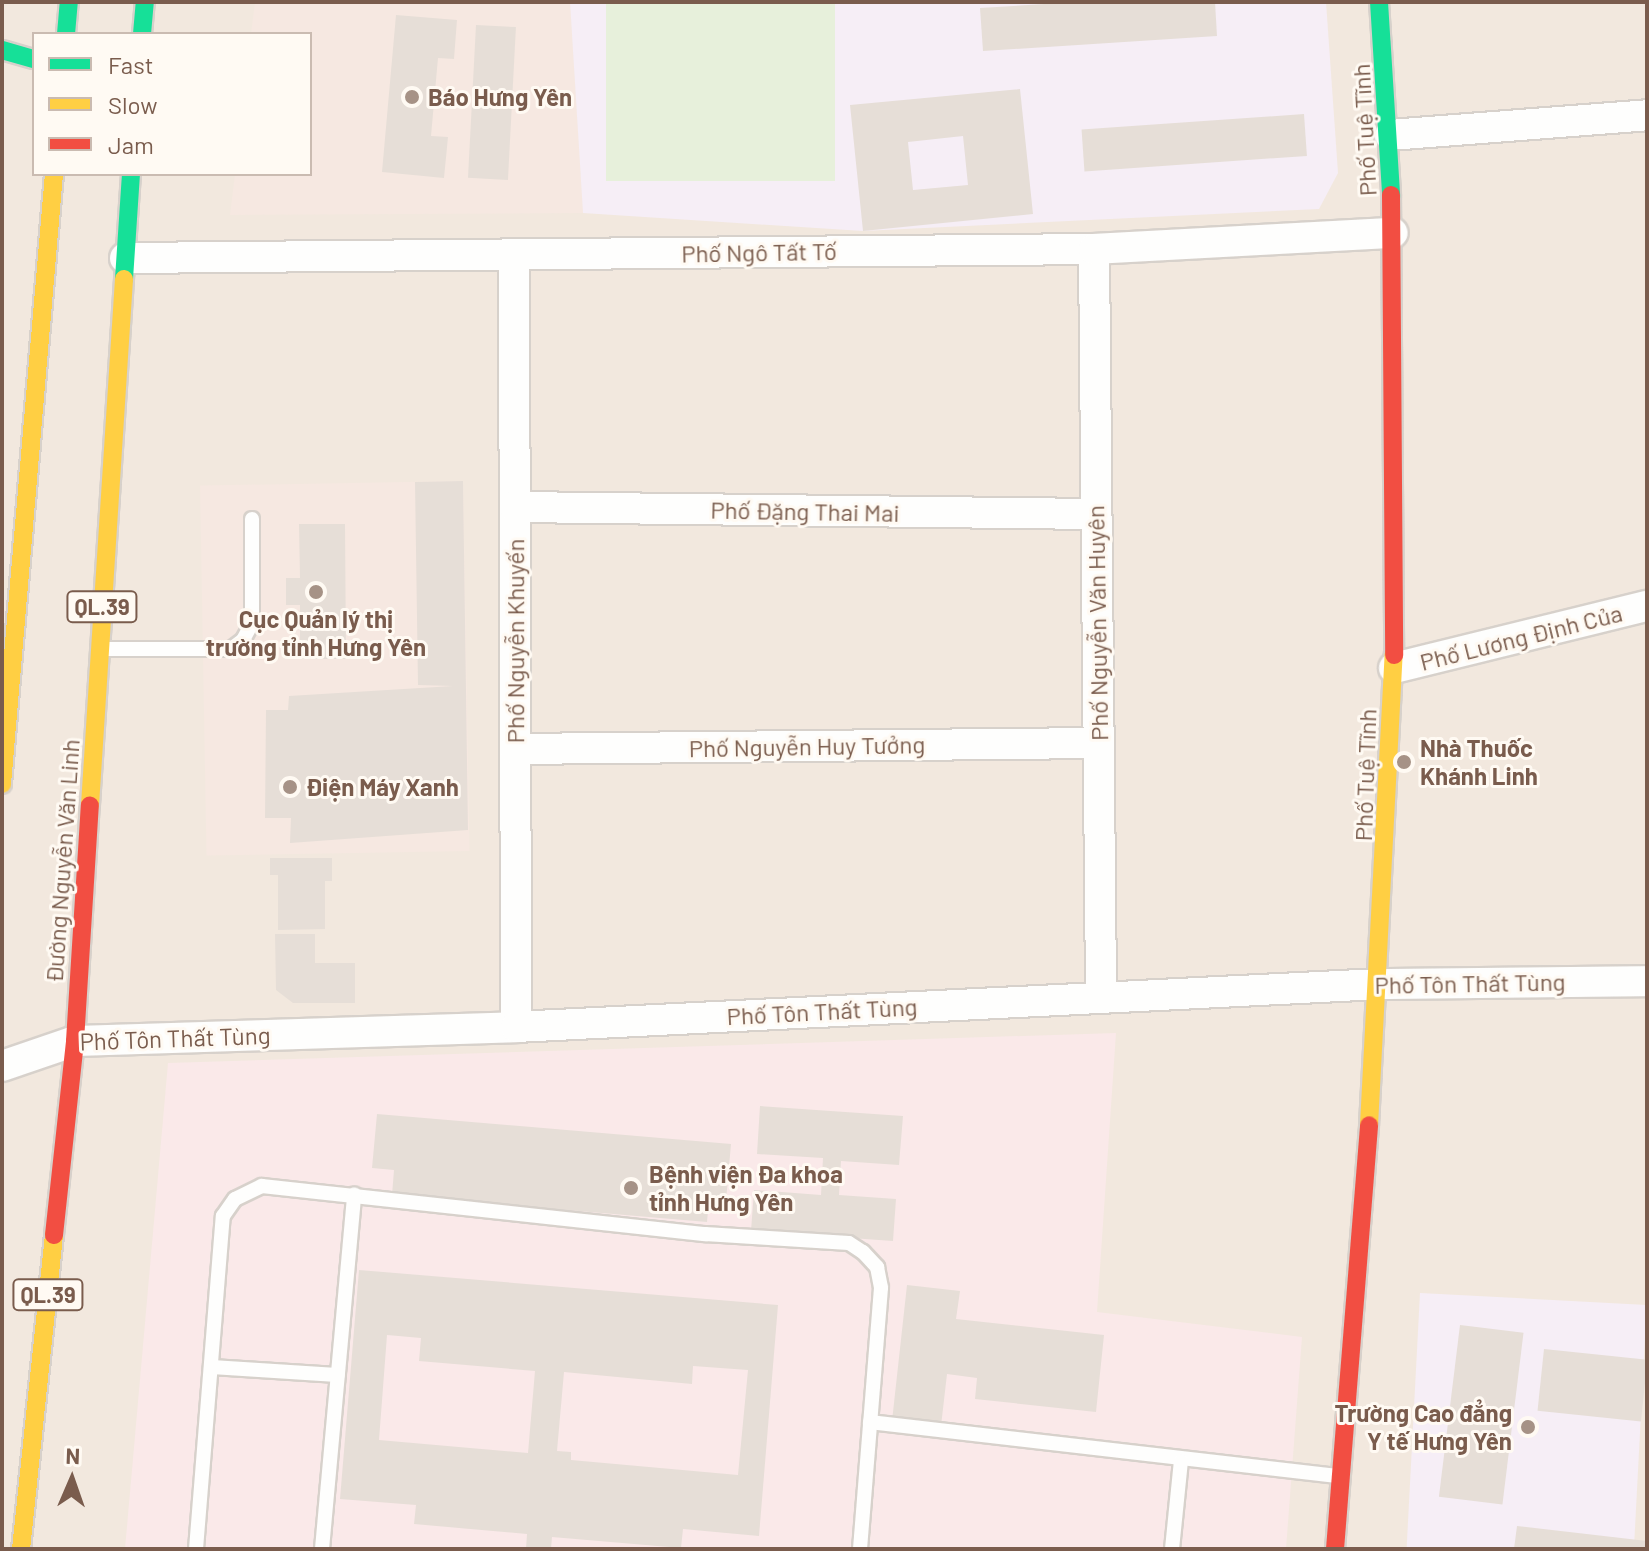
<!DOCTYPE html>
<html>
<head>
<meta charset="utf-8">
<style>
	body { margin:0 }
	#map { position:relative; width:1649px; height:1551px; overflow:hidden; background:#f9f5f0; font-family:Barlow,sans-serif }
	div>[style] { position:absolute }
	.residential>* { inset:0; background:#f2e8de }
	.commercial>* { inset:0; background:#f6e8e1; transform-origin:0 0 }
	.education>* { inset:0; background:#f6eef6; transform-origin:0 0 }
	.medical>* { inset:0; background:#fae9e9 }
	.green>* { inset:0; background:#e7f0db; transform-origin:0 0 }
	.building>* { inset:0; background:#e6ded7; transform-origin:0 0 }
	.roads { filter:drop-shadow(2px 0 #d7d1cb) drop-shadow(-2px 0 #d7d1cb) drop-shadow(0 2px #d7d1cb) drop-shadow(0 -2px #d7d1cb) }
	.lane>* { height:14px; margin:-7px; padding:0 7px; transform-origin:7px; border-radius:7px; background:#fefefd }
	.street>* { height:30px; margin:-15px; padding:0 15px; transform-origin:15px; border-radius:15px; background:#fefefd }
	.fast>* { height:18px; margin:-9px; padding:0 9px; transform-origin:9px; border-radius:9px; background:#16e098 }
	.slow>* { height:18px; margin:-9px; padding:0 9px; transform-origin:9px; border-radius:9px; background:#ffcf43 }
	.jam>* { height:18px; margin:-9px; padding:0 9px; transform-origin:9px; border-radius:9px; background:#f24e42 }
	.dots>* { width:22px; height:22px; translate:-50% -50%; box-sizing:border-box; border:4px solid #fffaf3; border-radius:50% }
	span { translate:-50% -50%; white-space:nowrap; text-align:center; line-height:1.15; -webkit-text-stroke:6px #fffaf3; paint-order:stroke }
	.shield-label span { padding:2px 6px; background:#fffaf3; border:2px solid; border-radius:6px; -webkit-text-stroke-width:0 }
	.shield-label { font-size:22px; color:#7a5c4d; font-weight:700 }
	.poi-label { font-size:24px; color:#7a5c4d; font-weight:700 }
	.left { translate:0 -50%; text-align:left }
	.right { translate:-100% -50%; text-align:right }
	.street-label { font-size:24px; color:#7a5c4d }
	.frame { position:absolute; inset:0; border:4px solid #7a5c4d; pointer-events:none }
	.legend { position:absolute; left:32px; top:32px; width:280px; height:144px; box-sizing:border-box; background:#fffaf3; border:2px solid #cabbb1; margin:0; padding:10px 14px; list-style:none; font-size:24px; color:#7a5c4d }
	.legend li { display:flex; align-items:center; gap:16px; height:40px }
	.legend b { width:40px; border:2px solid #cabbb1 }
	.north { position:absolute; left:32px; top:1439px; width:80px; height:80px; -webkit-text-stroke:6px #fffaf3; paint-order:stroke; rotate:2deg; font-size:22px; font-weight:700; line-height:32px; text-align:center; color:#7a5c4d }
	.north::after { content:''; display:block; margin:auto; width:28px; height:36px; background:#7a5c4d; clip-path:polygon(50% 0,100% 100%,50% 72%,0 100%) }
</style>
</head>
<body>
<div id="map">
	<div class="residential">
		<i style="clip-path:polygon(evenodd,2px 2px,1647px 2px,1647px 1549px,2px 1549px,2px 2px,34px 34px,310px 34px,310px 174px,34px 174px,34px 34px)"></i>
	</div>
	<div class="commercial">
		<i style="clip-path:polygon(255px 2px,570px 2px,583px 213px,230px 215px,235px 174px,310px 174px,310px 34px,251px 34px)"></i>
		<i style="left:463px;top:481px;width:370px;height:263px;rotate:89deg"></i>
	</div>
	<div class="education">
		<i style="clip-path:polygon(570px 2px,1326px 2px,1338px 173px,1319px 209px,863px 231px,583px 213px)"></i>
		<i style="left:1420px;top:1293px;width:227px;height:257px;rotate:3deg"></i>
	</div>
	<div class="medical">
		<i style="clip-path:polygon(1116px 1033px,1097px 1312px,1302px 1337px,1286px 1549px,125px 1549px,168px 1063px)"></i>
	</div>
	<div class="green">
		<i style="left:606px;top:2px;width:229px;height:179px"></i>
	</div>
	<div class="building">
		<i style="clip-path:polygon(1076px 2px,1215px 2px,1217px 36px,983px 51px,980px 8px)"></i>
		<i style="clip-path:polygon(396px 15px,457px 20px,454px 59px,438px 58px,431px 136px,448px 137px,444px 178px,382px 172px)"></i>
		<i style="left:476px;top:25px;width:40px;height:153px;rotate:3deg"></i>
		<i style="clip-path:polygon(evenodd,1020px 89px,1033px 214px,863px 231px,850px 105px,1020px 89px,963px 136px,968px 185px,913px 190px,908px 142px,963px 136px)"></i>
		<i style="left:1304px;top:114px;width:42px;height:223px;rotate:86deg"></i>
		<i style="clip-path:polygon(463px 481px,468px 830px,290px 843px,291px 818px,265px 818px,266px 710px,288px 710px,289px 696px,453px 686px,418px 685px,415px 482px)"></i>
		<i style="clip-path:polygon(299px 524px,345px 524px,346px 659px,300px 659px,300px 605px,286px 605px,286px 578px,300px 578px)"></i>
		<i style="clip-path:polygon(270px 858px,332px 858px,332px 881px,325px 881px,325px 929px,278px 930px,278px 875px,270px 875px)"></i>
		<i style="clip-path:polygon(275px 934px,315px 934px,315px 963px,355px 963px,355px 1003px,293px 1003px,276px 990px)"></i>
		<i style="clip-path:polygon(760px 1106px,903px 1116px,899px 1165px,841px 1161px,839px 1195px,896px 1199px,893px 1241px,751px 1231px,754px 1190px,821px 1195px,823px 1158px,757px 1154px)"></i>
		<i style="clip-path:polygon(377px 1114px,731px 1144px,725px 1212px,708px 1211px,707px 1222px,392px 1195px,394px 1170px,372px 1168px)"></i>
		<i style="clip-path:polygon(evenodd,359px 1270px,778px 1305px,759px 1536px,683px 1529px,681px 1548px,552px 1537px,551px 1549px,526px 1549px,527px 1534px,414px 1524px,416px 1505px,340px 1499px,359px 1270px,387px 1335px,421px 1338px,419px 1361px,535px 1371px,528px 1453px,379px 1440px,387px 1335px,359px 1270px,693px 1366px,748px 1370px,738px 1475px,571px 1460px,571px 1452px,557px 1451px,564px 1372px,692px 1384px,693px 1366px)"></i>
		<i style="clip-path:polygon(907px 1285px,960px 1291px,956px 1319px,1104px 1335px,1096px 1412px,975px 1399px,977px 1378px,947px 1374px,941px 1426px,892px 1421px)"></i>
		<i style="left:1460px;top:1325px;width:64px;height:173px;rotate:7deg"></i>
		<i style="left:1544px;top:1349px;width:104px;height:62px;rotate:6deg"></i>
		<i style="clip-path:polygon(1517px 1526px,1647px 1541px,1647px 1549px,1514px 1549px)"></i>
	</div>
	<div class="roads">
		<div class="lane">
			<i style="left:104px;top:649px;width:127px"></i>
			<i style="left:231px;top:649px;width:15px;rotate:-37deg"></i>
			<i style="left:243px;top:640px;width:19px;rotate:-62deg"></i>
			<i style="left:252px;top:623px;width:104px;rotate:-90deg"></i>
			<i style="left:211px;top:1367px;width:127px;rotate:3.6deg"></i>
			<i style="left:870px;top:1422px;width:472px;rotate:6.6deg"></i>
			<i style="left:196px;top:1549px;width:334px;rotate:-85.4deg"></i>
			<i style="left:223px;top:1216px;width:21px;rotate:-55deg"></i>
			<i style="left:235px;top:1199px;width:30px;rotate:-26deg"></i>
			<i style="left:262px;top:1186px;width:446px;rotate:6.2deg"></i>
			<i style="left:705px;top:1234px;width:144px;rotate:3.6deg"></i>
			<i style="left:849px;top:1243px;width:17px;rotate:33deg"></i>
			<i style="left:863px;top:1252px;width:21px;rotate:47deg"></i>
			<i style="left:877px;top:1267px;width:21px;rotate:79deg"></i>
			<i style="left:881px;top:1288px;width:262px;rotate:94.6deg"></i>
			<i style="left:322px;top:1549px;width:356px;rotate:-84.8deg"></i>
			<i style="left:1172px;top:1549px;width:88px;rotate:-84.2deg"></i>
		</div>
		<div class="street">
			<i style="left:1390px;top:135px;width:258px;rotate:-4.4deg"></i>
			<i style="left:1094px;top:249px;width:749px;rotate:89.46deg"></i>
			<i style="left:514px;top:255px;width:772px;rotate:89.85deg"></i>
			<i style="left:125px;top:258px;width:969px;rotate:-0.53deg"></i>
			<i style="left:1094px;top:249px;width:299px;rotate:-3.1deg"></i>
			<i style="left:515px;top:507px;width:581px;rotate:0.69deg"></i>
			<i style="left:1394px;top:668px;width:260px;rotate:-13.8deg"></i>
			<i style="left:515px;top:749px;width:584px;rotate:-0.59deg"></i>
			<i style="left:2px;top:1066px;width:77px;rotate:-18.9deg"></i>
			<i style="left:75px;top:1041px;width:441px;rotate:-1.8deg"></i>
			<i style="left:516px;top:1027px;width:865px;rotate:-2.85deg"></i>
			<i style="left:1380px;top:984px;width:267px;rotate:-0.6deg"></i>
		</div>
		<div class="fast">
			<i style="left:1379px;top:2px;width:193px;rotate:86.4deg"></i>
			<i style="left:66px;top:34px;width:32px;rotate:-85deg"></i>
			<i style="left:142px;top:34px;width:32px;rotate:-85deg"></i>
			<i style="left:2px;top:50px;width:33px;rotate:16deg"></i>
			<i style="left:124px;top:279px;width:105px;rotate:-86.2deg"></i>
		</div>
		<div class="slow">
			<i style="left:2px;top:784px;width:612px;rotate:-85.13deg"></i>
			<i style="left:90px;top:805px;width:527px;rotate:-86.3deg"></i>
			<i style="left:1369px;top:1125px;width:471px;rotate:-87deg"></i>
			<i style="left:21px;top:1549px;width:316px;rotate:-84deg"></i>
		</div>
		<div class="jam">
			<i style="left:1391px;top:195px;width:460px;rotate:89.6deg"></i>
			<i style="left:54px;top:1235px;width:195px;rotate:-83.8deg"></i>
			<i style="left:75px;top:1041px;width:236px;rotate:-86.4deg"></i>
			<i style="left:1335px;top:1549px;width:425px;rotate:-85.4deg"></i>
		</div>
	</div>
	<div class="dots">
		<i style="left:412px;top:97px;background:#a69286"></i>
		<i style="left:316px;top:592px;background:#a69286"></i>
		<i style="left:1404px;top:762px;background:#a69286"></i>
		<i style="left:290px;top:787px;background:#a69286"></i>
		<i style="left:631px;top:1188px;background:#a69286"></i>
		<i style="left:1528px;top:1427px;background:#a69286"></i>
	</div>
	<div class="shield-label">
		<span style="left:102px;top:607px">QL.39</span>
		<span style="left:48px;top:1295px">QL.39</span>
	</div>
	<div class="poi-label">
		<span class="left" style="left:428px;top:97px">Báo Hưng Yên</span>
		<span style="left:316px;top:633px">Cục Quản lý thị<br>trường tỉnh Hưng Yên</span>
		<span class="left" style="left:1420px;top:762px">Nhà Thuốc<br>Khánh Linh</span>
		<span class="left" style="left:306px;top:787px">Điện Máy Xanh</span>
		<span class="left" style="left:649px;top:1188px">Bệnh viện Đa khoa<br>tỉnh Hưng Yên</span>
		<span class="right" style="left:1512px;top:1427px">Trường Cao đẳng<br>Y tế Hưng Yên</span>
	</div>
	<div class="street-label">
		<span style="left:1364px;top:130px;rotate:-93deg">Phố Tuệ Tĩnh</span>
		<span style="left:759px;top:252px;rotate:-1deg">Phố Ngô Tất Tố</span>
		<span style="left:805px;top:511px;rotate:1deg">Phố Đặng Thai Mai</span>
		<span style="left:1097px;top:623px;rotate:-91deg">Phố Nguyễn Văn Huyên</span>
		<span style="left:1521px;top:637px;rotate:-14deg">Phố Lương Định Của</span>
		<span style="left:515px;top:641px;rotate:-90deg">Phố Nguyễn Khuyến</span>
		<span style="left:807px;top:746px;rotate:-1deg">Phố Nguyễn Huy Tưởng</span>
		<span style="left:1365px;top:775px;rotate:-88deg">Phố Tuệ Tĩnh</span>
		<span style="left:62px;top:861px;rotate:-86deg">Đường Nguyễn Văn Linh</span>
		<span style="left:1470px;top:983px;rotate:-1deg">Phố Tôn Thất Tùng</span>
		<span style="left:822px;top:1011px;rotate:-3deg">Phố Tôn Thất Tùng</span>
		<span style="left:175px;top:1038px;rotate:-2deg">Phố Tôn Thất Tùng</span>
	</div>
	<div class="frame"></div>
	<ul class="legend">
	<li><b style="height:10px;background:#16e098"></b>Fast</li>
	<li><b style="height:10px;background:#ffcf43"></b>Slow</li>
	<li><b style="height:10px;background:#f24e42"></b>Jam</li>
	</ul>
	<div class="north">N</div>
</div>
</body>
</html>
